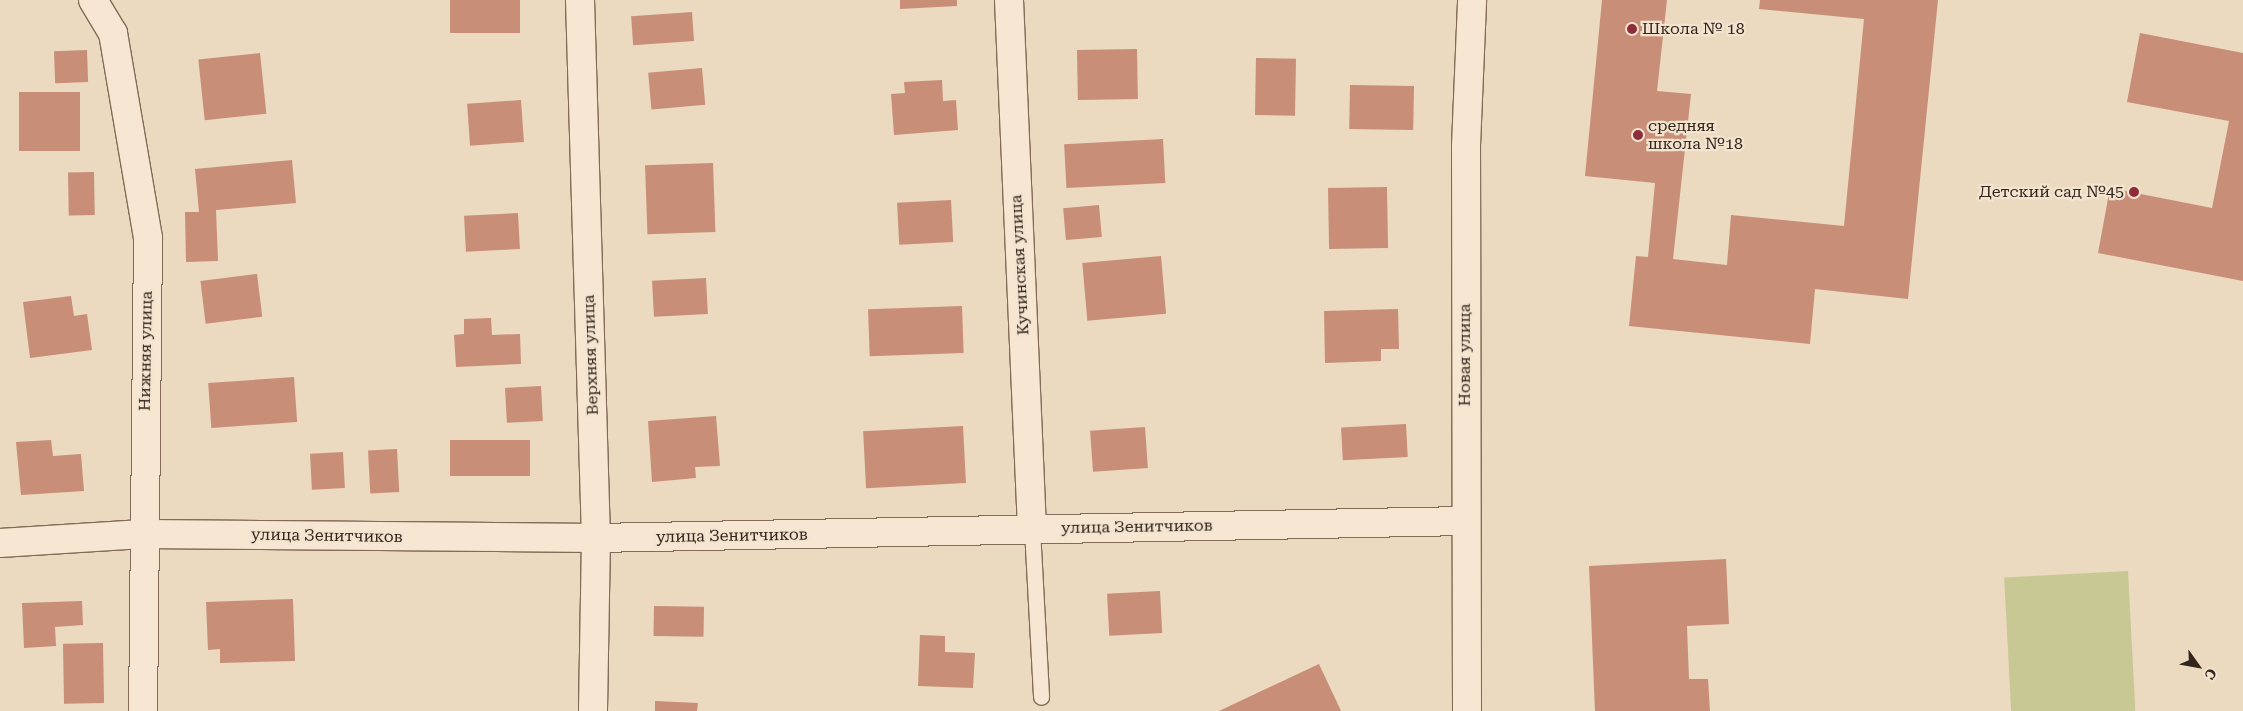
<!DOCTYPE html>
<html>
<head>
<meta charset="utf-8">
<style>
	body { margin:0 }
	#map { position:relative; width:2243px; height:711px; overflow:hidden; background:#ebd9c0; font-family:"Roboto Serif",serif }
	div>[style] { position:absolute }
	.green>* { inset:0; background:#c8c894; transform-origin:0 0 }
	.building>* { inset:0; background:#c88e77; transform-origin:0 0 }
	.roads { filter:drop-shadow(1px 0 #836a59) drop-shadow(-1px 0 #836a59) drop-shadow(0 1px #836a59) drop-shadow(0 -1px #836a59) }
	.service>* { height:15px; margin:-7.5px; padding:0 7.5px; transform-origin:7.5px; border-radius:7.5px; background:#f7e7d2 }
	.minor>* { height:28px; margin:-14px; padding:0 14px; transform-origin:14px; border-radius:14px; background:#f7e7d2 }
	.dots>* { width:14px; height:14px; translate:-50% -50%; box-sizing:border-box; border:2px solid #f3e4cf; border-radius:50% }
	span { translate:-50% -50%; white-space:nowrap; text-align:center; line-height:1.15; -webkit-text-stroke:4.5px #f3e4cf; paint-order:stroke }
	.poi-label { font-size:16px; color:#33251c }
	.left { translate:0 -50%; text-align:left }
	.right { translate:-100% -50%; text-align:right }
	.street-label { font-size:16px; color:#33251c }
	.north { position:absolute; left:2173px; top:641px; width:50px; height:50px; -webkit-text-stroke:4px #f3e4cf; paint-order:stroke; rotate:122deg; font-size:14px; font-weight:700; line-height:20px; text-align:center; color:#33251c }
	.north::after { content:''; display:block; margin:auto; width:18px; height:22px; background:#33251c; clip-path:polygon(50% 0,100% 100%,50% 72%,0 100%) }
</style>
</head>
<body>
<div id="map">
	<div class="green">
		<i style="left:2128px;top:571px;width:140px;height:124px;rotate:87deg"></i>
	</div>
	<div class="building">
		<i style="left:450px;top:0;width:70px;height:33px"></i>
		<i style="clip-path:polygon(900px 0,957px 0,957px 6px,900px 9px)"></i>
		<i style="clip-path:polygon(1602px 0,1667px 0,1657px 91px,1691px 94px,1673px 259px,1727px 265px,1731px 215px,1844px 226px,1864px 19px,1759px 9px,1760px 0,1938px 0,1908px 299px,1815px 289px,1810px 344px,1629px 326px,1636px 256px,1648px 257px,1655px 183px,1585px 176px)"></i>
		<i style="left:692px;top:12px;width:29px;height:61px;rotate:86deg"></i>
		<i style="clip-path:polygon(2140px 33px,2243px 53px,2243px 281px,2098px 253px,2110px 188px,2212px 208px,2229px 121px,2127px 102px)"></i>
		<i style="left:1137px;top:49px;width:50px;height:60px;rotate:89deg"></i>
		<i style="left:87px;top:50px;width:32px;height:33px;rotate:88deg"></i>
		<i style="left:260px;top:53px;width:61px;height:62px;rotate:84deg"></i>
		<i style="left:1256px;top:58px;width:40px;height:57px;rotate:1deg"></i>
		<i style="left:702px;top:68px;width:37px;height:54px;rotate:85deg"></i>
		<i style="clip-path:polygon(942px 80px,943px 101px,956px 100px,958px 130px,894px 135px,891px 94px,905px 93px,904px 82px)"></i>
		<i style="left:1350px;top:85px;width:64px;height:44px;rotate:1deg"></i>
		<i style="left:19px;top:92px;width:61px;height:59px"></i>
		<i style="left:521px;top:100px;width:42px;height:54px;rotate:86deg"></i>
		<i style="left:1163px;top:139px;width:44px;height:99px;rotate:87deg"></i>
		<i style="clip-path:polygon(292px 160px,296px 203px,216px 210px,218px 261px,186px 262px,185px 212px,199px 212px,195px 169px)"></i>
		<i style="left:713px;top:163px;width:69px;height:68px;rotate:88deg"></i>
		<i style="left:94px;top:172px;width:43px;height:26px;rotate:89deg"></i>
		<i style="left:1387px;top:187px;width:61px;height:59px;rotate:89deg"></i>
		<i style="left:951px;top:200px;width:42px;height:54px;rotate:87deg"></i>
		<i style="left:1099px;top:205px;width:32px;height:36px;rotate:85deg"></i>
		<i style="left:518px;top:213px;width:36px;height:54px;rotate:87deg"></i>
		<i style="left:1161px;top:256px;width:58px;height:79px;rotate:85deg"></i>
		<i style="left:257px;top:274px;width:43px;height:57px;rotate:83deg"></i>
		<i style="left:706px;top:278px;width:36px;height:54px;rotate:87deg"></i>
		<i style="clip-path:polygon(71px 296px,74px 316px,87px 314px,92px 350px,30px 358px,23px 302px)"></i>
		<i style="left:962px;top:306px;width:47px;height:94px;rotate:88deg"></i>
		<i style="clip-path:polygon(1398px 309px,1399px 349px,1381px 349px,1381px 361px,1325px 363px,1324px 311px)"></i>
		<i style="clip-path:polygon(491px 318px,492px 335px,520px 334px,521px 364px,456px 367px,454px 335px,464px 334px,464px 319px)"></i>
		<i style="left:294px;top:377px;width:45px;height:86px;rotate:86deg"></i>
		<i style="left:541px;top:386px;width:35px;height:36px;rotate:87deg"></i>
		<i style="clip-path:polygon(716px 416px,720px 466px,695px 467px,696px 478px,652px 482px,648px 421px)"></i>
		<i style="left:1406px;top:424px;width:33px;height:65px;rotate:87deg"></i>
		<i style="left:963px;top:426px;width:57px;height:100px;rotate:87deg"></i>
		<i style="left:1145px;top:427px;width:41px;height:55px;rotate:86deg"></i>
		<i style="clip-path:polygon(51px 440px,53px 456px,81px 454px,84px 491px,21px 495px,16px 442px)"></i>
		<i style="left:530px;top:440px;width:36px;height:80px;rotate:90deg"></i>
		<i style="left:397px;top:449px;width:43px;height:29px;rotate:87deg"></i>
		<i style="left:343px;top:452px;width:36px;height:33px;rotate:87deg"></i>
		<i style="clip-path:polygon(1726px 559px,1729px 624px,1687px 626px,1689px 679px,1708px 679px,1710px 711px,1595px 711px,1589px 566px)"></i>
		<i style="left:1160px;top:591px;width:42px;height:53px;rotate:87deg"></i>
		<i style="clip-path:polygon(293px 599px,295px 661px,220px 663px,220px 649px,208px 650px,206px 602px)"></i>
		<i style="clip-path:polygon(82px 601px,83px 625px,55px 627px,56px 646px,24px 648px,22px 603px)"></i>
		<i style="left:654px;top:606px;width:50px;height:30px;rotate:1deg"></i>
		<i style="clip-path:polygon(920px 635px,945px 636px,945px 652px,975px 653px,973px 688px,918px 686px)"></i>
		<i style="left:103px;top:643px;width:60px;height:40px;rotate:89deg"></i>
		<i style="clip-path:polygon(1319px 664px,1341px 711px,1219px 711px)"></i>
		<i style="clip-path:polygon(655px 701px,698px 703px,697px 711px,655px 711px)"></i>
	</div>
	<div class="roads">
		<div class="service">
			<i style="left:1032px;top:529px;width:168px;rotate:86.9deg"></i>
		</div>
		<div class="minor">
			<i style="left:93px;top:0;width:39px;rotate:59deg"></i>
			<i style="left:113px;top:33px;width:208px;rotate:80.3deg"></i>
			<i style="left:148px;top:238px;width:473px;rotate:90.6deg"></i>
			<i style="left:580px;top:0;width:538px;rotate:88.3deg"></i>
			<i style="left:596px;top:538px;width:173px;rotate:91deg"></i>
			<i style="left:1009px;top:0;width:529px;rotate:87.51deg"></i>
			<i style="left:0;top:543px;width:143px;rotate:-3.6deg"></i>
			<i style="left:143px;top:534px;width:453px;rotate:0.5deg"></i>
			<i style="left:596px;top:538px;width:869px;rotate:-1.12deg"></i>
			<i style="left:1467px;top:711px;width:565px;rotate:-90.1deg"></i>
			<i style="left:1466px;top:146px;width:146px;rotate:-87.6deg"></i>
		</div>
	</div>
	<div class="dots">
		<i style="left:1632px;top:29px;background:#8f2c39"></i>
		<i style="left:1638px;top:135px;background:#8f2c39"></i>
		<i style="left:2134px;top:192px;background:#8f2c39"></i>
	</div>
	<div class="poi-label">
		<span class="left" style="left:1642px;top:29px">Школа № 18</span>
		<span class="left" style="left:1648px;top:135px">средняя<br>школа №18</span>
		<span class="right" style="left:2124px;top:192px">Детский сад №45</span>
	</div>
	<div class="street-label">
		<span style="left:1020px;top:265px;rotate:-93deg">Кучинская улица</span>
		<span style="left:146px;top:351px;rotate:-89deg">Нижняя улица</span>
		<span style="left:591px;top:355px;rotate:-92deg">Верхняя улица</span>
		<span style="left:1465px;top:355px;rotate:-90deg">Новая улица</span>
		<span style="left:1137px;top:527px;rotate:-1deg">улица Зенитчиков</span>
		<span style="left:327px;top:536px;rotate:1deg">улица Зенитчиков</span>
		<span style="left:732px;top:536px;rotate:-1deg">улица Зенитчиков</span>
	</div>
	<div class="north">С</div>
</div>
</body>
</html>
